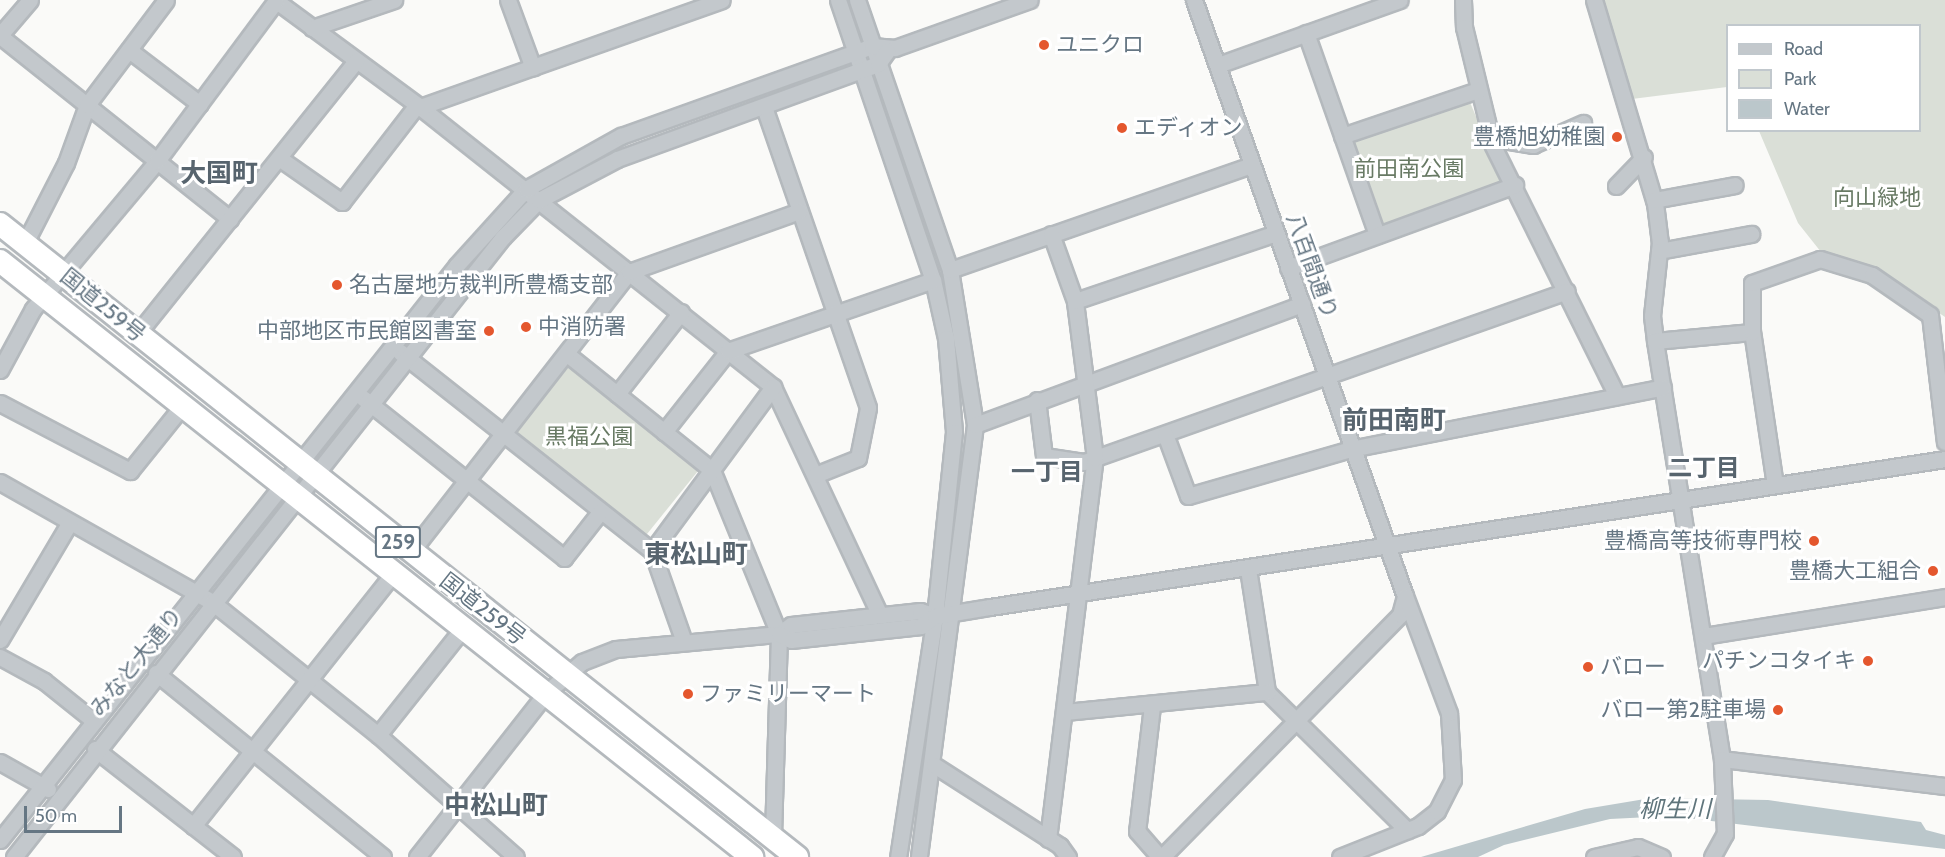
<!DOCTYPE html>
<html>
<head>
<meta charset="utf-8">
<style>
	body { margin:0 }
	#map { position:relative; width:1945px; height:857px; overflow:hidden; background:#fafaf8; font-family:Cabin,"Noto Sans JP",sans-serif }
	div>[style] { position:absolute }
	.green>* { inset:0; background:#dadfd7; transform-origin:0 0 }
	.water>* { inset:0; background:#bbc7cb }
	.roads { filter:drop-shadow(2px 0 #b4b9bd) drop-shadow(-2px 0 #b4b9bd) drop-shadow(0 2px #b4b9bd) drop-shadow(0 -2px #b4b9bd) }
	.minor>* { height:15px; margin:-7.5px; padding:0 7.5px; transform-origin:7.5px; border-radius:7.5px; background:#c3c8cc }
	.highway>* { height:22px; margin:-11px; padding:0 11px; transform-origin:11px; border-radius:11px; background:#fff }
	.dots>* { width:16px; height:16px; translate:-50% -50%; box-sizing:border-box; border:3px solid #fff; border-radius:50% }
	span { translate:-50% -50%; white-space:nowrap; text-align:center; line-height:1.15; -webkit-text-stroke:6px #fff; paint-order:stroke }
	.shield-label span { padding:2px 4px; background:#fff; border:2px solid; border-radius:4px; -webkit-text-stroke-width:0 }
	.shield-label { font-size:21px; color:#657683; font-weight:700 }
	.poi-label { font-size:22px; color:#657683 }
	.left { translate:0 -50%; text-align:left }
	.right { translate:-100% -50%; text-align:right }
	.park-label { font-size:22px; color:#687a64 }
	.street-label { font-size:22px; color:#657683 }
	.neighbourhood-label { font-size:24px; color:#57646e; font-weight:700 }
	.water-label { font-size:24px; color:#60757c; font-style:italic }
	.quarter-label { font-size:26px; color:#57646e; font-weight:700 }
	.legend { position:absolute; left:1726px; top:24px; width:195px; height:108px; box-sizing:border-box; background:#fff; border:2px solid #c1c8cd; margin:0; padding:8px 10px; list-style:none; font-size:18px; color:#657683 }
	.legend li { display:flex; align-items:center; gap:12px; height:30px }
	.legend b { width:30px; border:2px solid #c1c8cd }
	.scale { position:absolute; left:24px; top:806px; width:98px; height:27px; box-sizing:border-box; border:3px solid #657683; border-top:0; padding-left:8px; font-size:18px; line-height:21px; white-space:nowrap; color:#657683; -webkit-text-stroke:4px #fff; paint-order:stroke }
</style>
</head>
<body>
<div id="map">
	<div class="green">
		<i style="clip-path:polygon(1599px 0,1945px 0,1945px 317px,1873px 268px,1821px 252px,1798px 223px,1759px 131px,1920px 130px,1920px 26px,1728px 26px,1727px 87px,1632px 99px)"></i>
		<i style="clip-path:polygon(1469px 100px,1503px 180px,1499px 187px,1386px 226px,1377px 222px,1351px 145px,1355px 138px)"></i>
		<i style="left:571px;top:364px;width:166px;height:90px;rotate:39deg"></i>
	</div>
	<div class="water">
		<i style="clip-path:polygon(1651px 798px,1768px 800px,1921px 822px,1926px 830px,1945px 835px,1945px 849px,1670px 816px,1610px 819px,1504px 845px,1478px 857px,1421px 857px,1585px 809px)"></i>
	</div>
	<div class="roads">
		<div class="minor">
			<i style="left:275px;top:0;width:180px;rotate:36.4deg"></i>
			<i style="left:420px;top:107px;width:451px;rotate:38.4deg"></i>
			<i style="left:773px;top:387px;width:252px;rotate:64.9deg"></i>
			<i style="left:508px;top:0;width:72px;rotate:69.8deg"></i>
			<i style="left:838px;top:0;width:296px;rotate:71.3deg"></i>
			<i style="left:933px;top:280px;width:59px;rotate:77.4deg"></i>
			<i style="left:946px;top:338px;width:94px;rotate:85.1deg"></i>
			<i style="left:954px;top:432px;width:185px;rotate:95.9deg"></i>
			<i style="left:935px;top:616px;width:244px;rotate:98.7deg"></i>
			<i style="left:857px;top:0;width:286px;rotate:71deg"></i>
			<i style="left:950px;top:270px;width:157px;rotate:80.8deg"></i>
			<i style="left:975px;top:425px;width:436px;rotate:97.4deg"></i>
			<i style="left:1463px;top:0;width:27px;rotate:88deg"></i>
			<i style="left:1464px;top:27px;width:122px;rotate:76.3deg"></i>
			<i style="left:1493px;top:146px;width:279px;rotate:63.6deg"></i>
			<i style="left:1594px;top:0;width:212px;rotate:73.3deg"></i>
			<i style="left:1655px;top:203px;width:39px;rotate:83deg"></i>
			<i style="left:1660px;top:242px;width:74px;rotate:96.2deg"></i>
			<i style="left:1652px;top:316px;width:25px;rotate:83deg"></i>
			<i style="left:1655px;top:341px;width:423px;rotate:80.9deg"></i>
			<i style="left:1722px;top:759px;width:225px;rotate:6.9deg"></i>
			<i style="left:312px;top:28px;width:87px;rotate:-18.9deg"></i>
			<i style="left:1306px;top:33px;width:214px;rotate:70.6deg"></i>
			<i style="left:0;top:35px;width:46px;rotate:-49.4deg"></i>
			<i style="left:0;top:36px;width:294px;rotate:38.5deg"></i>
			<i style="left:129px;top:50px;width:89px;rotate:37.3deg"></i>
			<i style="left:1218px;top:65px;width:193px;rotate:-19.7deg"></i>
			<i style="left:420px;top:107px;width:320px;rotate:-19.5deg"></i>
			<i style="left:764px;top:107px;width:318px;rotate:70.9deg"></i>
			<i style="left:868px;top:408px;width:51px;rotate:101.3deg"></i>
			<i style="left:858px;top:458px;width:46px;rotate:158.4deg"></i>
			<i style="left:1342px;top:136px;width:144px;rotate:-18.7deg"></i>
			<i style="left:1491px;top:138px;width:43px;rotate:9.5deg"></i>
			<i style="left:1533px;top:145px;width:55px;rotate:-23.7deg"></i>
			<i style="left:279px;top:158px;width:77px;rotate:34.9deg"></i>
			<i style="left:342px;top:202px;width:123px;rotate:-52.3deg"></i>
			<i style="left:1616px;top:186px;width:40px;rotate:-46deg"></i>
			<i style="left:1654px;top:200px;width:82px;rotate:-10.5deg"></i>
			<i style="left:25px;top:243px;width:90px;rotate:-62.9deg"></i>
			<i style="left:66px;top:163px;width:62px;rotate:-70.1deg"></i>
			<i style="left:87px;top:105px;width:131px;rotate:-53deg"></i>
			<i style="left:1659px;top:251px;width:94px;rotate:-10.5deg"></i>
			<i style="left:1288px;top:268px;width:242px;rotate:-20.1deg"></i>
			<i style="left:950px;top:270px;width:320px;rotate:-19.2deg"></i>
			<i style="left:1075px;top:301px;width:212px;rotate:-18.7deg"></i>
			<i style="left:138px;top:333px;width:349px;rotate:-51.3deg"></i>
			<i style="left:1655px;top:341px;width:97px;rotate:-5.3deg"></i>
			<i style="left:400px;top:352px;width:321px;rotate:38.3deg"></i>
			<i style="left:652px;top:551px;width:96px;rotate:70.6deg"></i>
			<i style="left:567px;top:354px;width:186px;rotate:38.7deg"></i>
			<i style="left:712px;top:470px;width:177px;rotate:67.8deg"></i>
			<i style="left:779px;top:634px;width:204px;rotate:91.7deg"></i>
			<i style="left:0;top:370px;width:69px;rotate:-61.6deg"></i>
			<i style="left:33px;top:309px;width:193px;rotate:-50deg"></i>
			<i style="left:157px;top:161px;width:199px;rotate:-53.4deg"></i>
			<i style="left:617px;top:394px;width:104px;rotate:-52deg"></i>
			<i style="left:363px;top:398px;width:257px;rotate:38.5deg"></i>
			<i style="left:564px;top:558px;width:58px;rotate:-52deg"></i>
			<i style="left:1037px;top:400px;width:56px;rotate:82.9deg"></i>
			<i style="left:1044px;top:456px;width:40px;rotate:8.5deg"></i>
			<i style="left:1084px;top:462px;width:512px;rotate:-19.5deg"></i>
			<i style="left:0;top:403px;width:147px;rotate:27.6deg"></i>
			<i style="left:130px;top:471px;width:85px;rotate:-51.2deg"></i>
			<i style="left:975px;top:425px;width:349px;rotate:-20.3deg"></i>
			<i style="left:664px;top:432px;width:103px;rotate:-51.7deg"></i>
			<i style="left:728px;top:351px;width:217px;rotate:-19.1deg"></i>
			<i style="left:1165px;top:434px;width:66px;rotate:69.6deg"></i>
			<i style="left:1188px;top:496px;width:170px;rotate:-16.1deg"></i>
			<i style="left:1351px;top:449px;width:318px;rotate:-11.2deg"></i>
			<i style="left:0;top:482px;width:244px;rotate:29.5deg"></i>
			<i style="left:212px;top:602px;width:213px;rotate:38.7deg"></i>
			<i style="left:378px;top:735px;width:184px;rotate:41.5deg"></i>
			<i style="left:1775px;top:485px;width:155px;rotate:-98.5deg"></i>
			<i style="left:1752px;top:332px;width:49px;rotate:-90deg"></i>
			<i style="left:1752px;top:283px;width:72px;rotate:-19.4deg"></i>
			<i style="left:1820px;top:259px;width:54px;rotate:17.1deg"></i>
			<i style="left:1872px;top:275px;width:70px;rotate:34.6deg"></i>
			<i style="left:1930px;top:315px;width:128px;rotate:83.3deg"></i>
			<i style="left:652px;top:551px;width:204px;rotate:-53.6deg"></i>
			<i style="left:411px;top:552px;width:355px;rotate:-52.1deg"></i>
			<i style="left:629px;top:272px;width:181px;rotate:-19.7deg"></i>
			<i style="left:1248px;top:569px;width:124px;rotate:81.2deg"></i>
			<i style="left:1267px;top:692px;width:197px;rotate:44.6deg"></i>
			<i style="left:779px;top:634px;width:15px;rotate:-37deg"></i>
			<i style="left:791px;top:625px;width:130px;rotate:-6.2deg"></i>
			<i style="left:920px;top:611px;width:16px;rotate:18deg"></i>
			<i style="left:1704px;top:636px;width:244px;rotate:-9.2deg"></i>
			<i style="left:0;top:640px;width:137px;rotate:-59.3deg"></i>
			<i style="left:0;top:657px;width:50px;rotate:28.6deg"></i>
			<i style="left:44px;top:681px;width:64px;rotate:38.7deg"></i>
			<i style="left:156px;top:673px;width:292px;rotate:39deg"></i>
			<i style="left:1152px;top:706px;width:126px;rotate:96.8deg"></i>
			<i style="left:1137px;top:831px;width:35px;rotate:49deg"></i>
			<i style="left:1065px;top:712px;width:203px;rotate:-5.7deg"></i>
			<i style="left:378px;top:735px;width:138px;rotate:-51.5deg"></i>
			<i style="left:95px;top:749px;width:175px;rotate:38deg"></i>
			<i style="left:0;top:762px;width:55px;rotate:29.4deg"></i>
			<i style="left:934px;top:765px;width:150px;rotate:32.7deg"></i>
			<i style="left:1060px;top:846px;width:14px;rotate:54deg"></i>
			<i style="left:193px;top:826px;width:324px;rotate:-51.6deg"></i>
			<i style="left:1048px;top:839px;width:384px;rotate:-83deg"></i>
			<i style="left:1095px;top:458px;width:158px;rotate:-97.3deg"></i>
			<i style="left:1075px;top:301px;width:71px;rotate:-109.7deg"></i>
			<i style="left:0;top:840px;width:734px;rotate:-51.52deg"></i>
			<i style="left:457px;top:265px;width:103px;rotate:-47.8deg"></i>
			<i style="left:526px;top:189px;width:109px;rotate:-29.2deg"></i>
			<i style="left:621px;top:136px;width:267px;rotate:-19.7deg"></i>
			<i style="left:872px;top:46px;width:23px;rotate:5deg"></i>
			<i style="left:895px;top:48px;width:143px;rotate:-19.6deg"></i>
			<i style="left:14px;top:857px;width:790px;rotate:-51.74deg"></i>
			<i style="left:503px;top:237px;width:52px;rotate:-45.8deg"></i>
			<i style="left:539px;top:200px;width:88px;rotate:-27.7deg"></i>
			<i style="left:617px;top:159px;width:278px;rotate:-20deg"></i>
			<i style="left:878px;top:64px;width:16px;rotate:-55deg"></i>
			<i style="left:417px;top:857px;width:210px;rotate:-51.8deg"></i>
			<i style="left:547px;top:692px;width:46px;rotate:-40.6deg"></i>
			<i style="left:582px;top:662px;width:36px;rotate:-21deg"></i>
			<i style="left:616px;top:649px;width:164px;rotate:-5.3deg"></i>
			<i style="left:779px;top:634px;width:13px;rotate:27deg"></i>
			<i style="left:791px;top:640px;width:131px;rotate:-6.1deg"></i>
			<i style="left:921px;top:626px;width:17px;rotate:-36deg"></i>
			<i style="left:935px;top:616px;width:56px;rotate:-9.3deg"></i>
			<i style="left:990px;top:607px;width:966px;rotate:-8.81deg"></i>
			<i style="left:1162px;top:857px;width:339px;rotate:-45.5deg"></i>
			<i style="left:1400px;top:615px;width:20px;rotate:-75deg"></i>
			<i style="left:1405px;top:596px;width:632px;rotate:-109.5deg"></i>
			<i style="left:1340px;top:857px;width:84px;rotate:-21.7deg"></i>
			<i style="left:1418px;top:826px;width:24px;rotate:-38deg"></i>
			<i style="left:1437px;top:811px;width:35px;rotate:-63deg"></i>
			<i style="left:1453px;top:780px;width:67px;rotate:-93.4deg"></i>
			<i style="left:1449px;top:713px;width:125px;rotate:-110.6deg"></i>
			<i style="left:1594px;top:857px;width:45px;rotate:-12.8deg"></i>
			<i style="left:1638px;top:847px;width:26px;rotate:23deg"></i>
			<i style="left:1712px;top:857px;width:26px;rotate:-61deg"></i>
			<i style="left:1725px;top:834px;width:75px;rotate:-92.3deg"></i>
		</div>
		<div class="highway">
			<i style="left:0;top:224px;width:1018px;rotate:38.46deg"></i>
			<i style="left:0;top:261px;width:960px;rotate:38.4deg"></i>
		</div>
	</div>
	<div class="dots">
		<i style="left:1044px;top:45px;background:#e4572e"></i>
		<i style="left:1122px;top:128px;background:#e4572e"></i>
		<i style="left:1617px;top:137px;background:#e4572e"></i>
		<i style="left:337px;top:285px;background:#e4572e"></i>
		<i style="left:526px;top:327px;background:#e4572e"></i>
		<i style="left:489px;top:331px;background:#e4572e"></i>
		<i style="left:1814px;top:541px;background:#e4572e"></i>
		<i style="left:1933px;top:571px;background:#e4572e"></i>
		<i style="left:1868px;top:661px;background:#e4572e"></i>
		<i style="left:1588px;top:667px;background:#e4572e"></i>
		<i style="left:688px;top:694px;background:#e4572e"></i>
		<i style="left:1778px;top:710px;background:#e4572e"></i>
	</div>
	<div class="shield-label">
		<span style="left:398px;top:542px">259</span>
	</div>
	<div class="poi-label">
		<span class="left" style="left:1056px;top:45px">ユニクロ</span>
		<span class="left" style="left:1134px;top:128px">エディオン</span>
		<span class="right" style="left:1605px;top:137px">豊橋旭幼稚園</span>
		<span class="left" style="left:349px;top:285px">名古屋地方裁判所豊橋支部</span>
		<span class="left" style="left:538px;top:327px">中消防署</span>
		<span class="right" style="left:477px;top:331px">中部地区市民館図書室</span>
		<span class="right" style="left:1802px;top:541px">豊橋高等技術専門校</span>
		<span class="right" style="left:1921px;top:571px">豊橋大工組合</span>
		<span class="right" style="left:1856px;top:661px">パチンコタイキ</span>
		<span class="left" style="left:1600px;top:667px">バロー</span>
		<span class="left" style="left:700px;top:694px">ファミリーマート</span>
		<span class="right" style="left:1766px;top:710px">バロー第2駐車場</span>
	</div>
	<div class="park-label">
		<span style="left:1409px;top:169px">前田南公園</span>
		<span style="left:1877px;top:198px">向山緑地</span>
		<span style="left:589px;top:437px">黒福公園</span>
	</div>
	<div class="street-label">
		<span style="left:1312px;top:266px;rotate:70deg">八百間通り</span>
		<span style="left:103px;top:305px;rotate:39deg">国道259号</span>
		<span style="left:483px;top:609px;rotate:38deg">国道259号</span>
		<span style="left:136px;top:662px;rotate:-51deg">みなと大通り</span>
	</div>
	<div class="neighbourhood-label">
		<span style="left:1704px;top:468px">二丁目</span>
		<span style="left:1047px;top:472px">一丁目</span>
	</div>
	<div class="water-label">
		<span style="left:1675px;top:809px">柳生川</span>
	</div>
	<div class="quarter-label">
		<span style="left:219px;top:174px">大国町</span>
		<span style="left:1394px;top:421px">前田南町</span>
		<span style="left:696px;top:555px">東松山町</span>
		<span style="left:496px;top:806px">中松山町</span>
	</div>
	<ul class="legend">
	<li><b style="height:8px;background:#c3c8cc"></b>Road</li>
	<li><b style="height:16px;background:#dadfd7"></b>Park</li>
	<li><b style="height:16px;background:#bbc7cb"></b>Water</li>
	</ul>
	<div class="scale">50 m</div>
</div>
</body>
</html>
